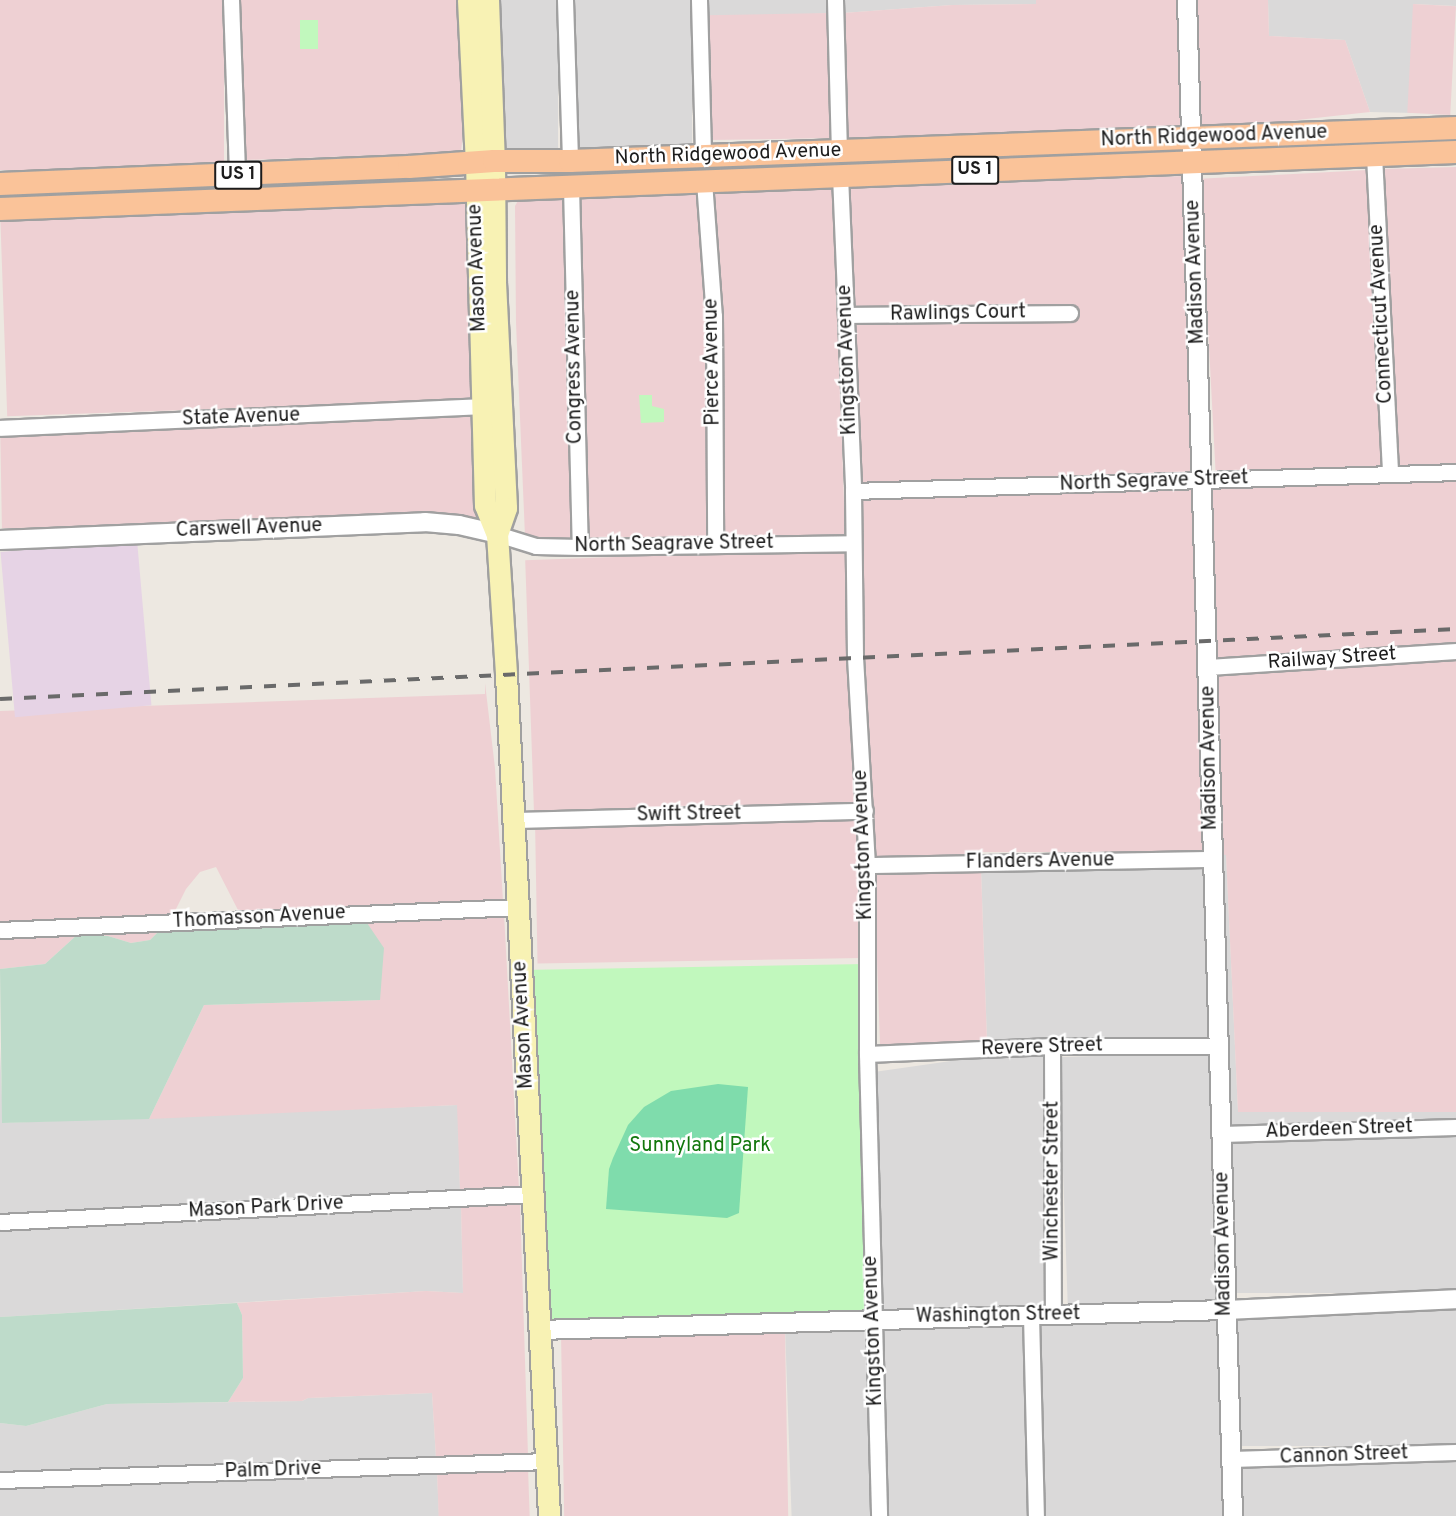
<!DOCTYPE html>
<html>
<head>
<meta charset="utf-8">
<style>
	body { margin:0 }
	#map { position:relative; width:1456px; height:1516px; overflow:hidden; background:#ede8e1; font-family:Overpass,sans-serif }
	div>[style] { position:absolute }
	.residential>* { inset:0; background:#dad9d9; transform-origin:0 0 }
	.commercial>* { inset:0; background:#eed0d3; transform-origin:0 0 }
	.industrial>* { inset:0; background:#e6d3e5; transform-origin:0 0 }
	.wetland>* { inset:0; background:#bedbca }
	.park>* { inset:0; background:#c1f8bd; transform-origin:0 0 }
	.pitch>* { inset:0; background:#7fdcac }
	.roads { filter:drop-shadow(2px 0 #a0a0a0) drop-shadow(-2px 0 #a0a0a0) drop-shadow(0 2px #a0a0a0) drop-shadow(0 -2px #a0a0a0) }
	.minor>* { height:15px; margin:-7.5px; padding:0 7.5px; transform-origin:7.5px; border-radius:7.5px; background:#fff }
	.tertiary>* { height:18px; margin:-9px; padding:0 9px; transform-origin:9px; border-radius:9px; background:#fff }
	.secondary>* { height:21px; margin:-10.5px; padding:0 10.5px; transform-origin:10.5px; border-radius:10.5px; background:#f8f2b4 }
	.primary>* { height:22px; margin:-11px; padding:0 11px; transform-origin:11px; border-radius:11px; background:#fac399 }
	.rail>* { height:4px; margin-top:-2px; transform-origin:0; background:repeating-linear-gradient(90deg,#6a6a6a 0 12px,transparent 0 24px) }
	span { translate:-50% -50%; white-space:nowrap; text-align:center; line-height:1.15; -webkit-text-stroke:5px #fff; paint-order:stroke }
	.shield-label span { padding:2px 4px; background:#fff; border:2px solid; border-radius:4px; -webkit-text-stroke-width:0 }
	.shield-label { font-size:18px; color:#1c1c1c; font-weight:700 }
	.street-label { font-size:20px; color:#1c1c1c }
	.park-label { font-size:20px; color:#12770c }
</style>
</head>
<body>
<div id="map">
	<div class="residential">
		<i style="left:501px;top:0;width:57px;height:150px"></i>
		<i style="left:572px;top:0;width:120px;height:148px"></i>
		<i style="clip-path:polygon(706px 0,828px 0,829px 13px,707px 22px)"></i>
		<i style="clip-path:polygon(843px 0,1036px 0,1036px 4px,952px 5px,843px 13px)"></i>
		<i style="clip-path:polygon(1268px 0,1456px 0,1456px 6px,1413px 4px,1416px 113px,1370px 112px,1345px 40px,1269px 36px)"></i>
		<i style="clip-path:polygon(1220px 854px,1226px 854px,1238px 1111px,1456px 1112px,1456px 1120px,1228px 1127px)"></i>
		<i style="left:1206px;top:865px;width:174px;height:225px;rotate:88deg"></i>
		<i style="clip-path:polygon(0 1048px,3px 1123px,458px 1105px,460px 1191px,0 1215px)"></i>
		<i style="left:1211px;top:1052px;width:251px;height:152px;rotate:88deg"></i>
		<i style="clip-path:polygon(1045px 1053px,1046px 1309px,880px 1312px,874px 1072px,986px 1056px)"></i>
		<i style="left:1456px;top:1133px;width:160px;height:227px;rotate:90deg"></i>
		<i style="clip-path:polygon(461px 1205px,463px 1293px,426px 1291px,0 1317px,0 1228px)"></i>
		<i style="left:1456px;top:1306px;width:140px;height:223px;rotate:90deg"></i>
		<i style="left:1218px;top:1316px;width:200px;height:180px;rotate:88deg"></i>
		<i style="left:1024px;top:1322px;width:194px;height:143px;rotate:89deg"></i>
		<i style="left:866px;top:1326px;width:190px;height:81px;rotate:88deg"></i>
		<i style="clip-path:polygon(432px 1393px,436px 1458px,0 1474px,0 1423px,26px 1426px,107px 1404px,302px 1401px,308px 1398px)"></i>
		<i style="left:1456px;top:1459px;width:57px;height:217px;rotate:90deg"></i>
		<i style="clip-path:polygon(437px 1472px,439px 1516px,0 1516px,0 1487px)"></i>
	</div>
	<div class="commercial">
		<i style="left:0;top:0;width:224px;height:170px"></i>
		<i style="clip-path:polygon(238px 0,457px 0,464px 125px,461px 152px,244px 160px)"></i>
		<i style="clip-path:polygon(1036px 0,1180px 0,1184px 126px,846px 138px,843px 13px,952px 5px,1036px 4px)"></i>
		<i style="clip-path:polygon(1194px 0,1268px 0,1269px 36px,1345px 40px,1370px 112px,1269px 123px,1198px 125px)"></i>
		<i style="left:1413px;top:4px;width:43px;height:109px;rotate:3deg"></i>
		<i style="left:829px;top:13px;width:125px;height:122px;rotate:89deg"></i>
		<i style="clip-path:polygon(1456px 167px,1456px 465px,1397px 467px,1382px 169px)"></i>
		<i style="left:1368px;top:170px;width:298px;height:168px;rotate:87deg"></i>
		<i style="clip-path:polygon(1186px 176px,1194px 475px,859px 484px,854px 322px,1078px 319px,1076px 306px,853px 308px,848px 188px)"></i>
		<i style="left:833px;top:188px;width:348px;height:121px;rotate:88deg"></i>
		<i style="clip-path:polygon(698px 193px,707px 316px,708px 538px,587px 541px,578px 197px)"></i>
		<i style="clip-path:polygon(564px 197px,573px 541px,537px 540px,525px 536px,516px 323px,515px 206px,519px 199px)"></i>
		<i style="left:468px;top:201px;width:199px;height:468px;rotate:88deg"></i>
		<i style="left:475px;top:413px;width:107px;height:475px;rotate:89deg"></i>
		<i style="clip-path:polygon(1456px 478px,1456px 1112px,1238px 1112px,1226px 855px,1220px 854px,1209px 487px)"></i>
		<i style="clip-path:polygon(1195px 488px,1205px 852px,981px 852px,981px 857px,874px 859px,862px 658px,860px 497px)"></i>
		<i style="left:846px;top:549px;width:255px;height:321px;rotate:88deg"></i>
		<i style="clip-path:polygon(485px 683px,495px 768px,503px 901px,239px 912px,216px 867px,200px 872px,186px 889px,173px 915px,0 923px,0 711px,485px 694px)"></i>
		<i style="left:858px;top:817px;width:141px;height:323px;rotate:89deg"></i>
		<i style="left:981px;top:870px;width:173px;height:107px;rotate:88deg"></i>
		<i style="clip-path:polygon(504px 914px,519px 1189px,460px 1191px,457px 1105px,149px 1119px,204px 1005px,380px 1000px,365px 920px)"></i>
		<i style="clip-path:polygon(161px 929px,150px 940px,131px 943px,108px 936px,78px 934px,45px 964px,0 969px,0 936px)"></i>
		<i style="clip-path:polygon(520px 1202px,528px 1455px,436px 1458px,432px 1393px,308px 1398px,302px 1401px,228px 1402px,243px 1378px,242px 1315px,237px 1303px,426px 1291px,463px 1293px,461px 1205px)"></i>
		<i style="left:785px;top:1332px;width:184px;height:224px;rotate:89deg"></i>
		<i style="left:528px;top:1468px;width:48px;height:91px;rotate:88deg"></i>
	</div>
	<div class="industrial">
		<i style="left:137px;top:540px;width:166px;height:137px;rotate:85deg"></i>
	</div>
	<div class="wetland">
		<i style="clip-path:polygon(365px 920px,384px 948px,380px 1000px,204px 1005px,149px 1119px,2px 1123px,0 969px,45px 964px,78px 934px,108px 936px,131px 943px,150px 940px,161px 929px)"></i>
		<i style="clip-path:polygon(237px 1303px,242px 1315px,243px 1378px,228px 1402px,107px 1404px,26px 1426px,0 1423px,0 1317px)"></i>
	</div>
	<div class="park">
		<i style="left:300px;top:20px;width:18px;height:29px"></i>
		<i style="clip-path:polygon(639px 395px,652px 395px,652px 406px,664px 409px,664px 422px,641px 423px)"></i>
		<i style="left:867px;top:964px;width:355px;height:345px;rotate:89deg"></i>
	</div>
	<div class="pitch">
		<i style="clip-path:polygon(718px 1084px,748px 1087px,739px 1213px,727px 1218px,606px 1209px,609px 1169px,613px 1158px,628px 1125px,644px 1107px,671px 1091px)"></i>
	</div>
	<div class="roads">
		<div class="minor">
			<i style="left:231px;top:0;width:175px;rotate:88deg"></i>
			<i style="left:565px;top:0;width:161px;rotate:88.2deg"></i>
			<i style="left:699px;top:0;width:155px;rotate:88.5deg"></i>
			<i style="left:835px;top:0;width:150px;rotate:88.5deg"></i>
			<i style="left:1374px;top:155px;width:319px;rotate:87.1deg"></i>
			<i style="left:840px;top:175px;width:316px;rotate:87.6deg"></i>
			<i style="left:853px;top:491px;width:166px;rotate:89.3deg"></i>
			<i style="left:855px;top:657px;width:208px;rotate:86.7deg"></i>
			<i style="left:867px;top:865px;width:189px;rotate:90deg"></i>
			<i style="left:867px;top:1054px;width:462px;rotate:88.5deg"></i>
			<i style="left:704px;top:181px;width:135px;rotate:85.8deg"></i>
			<i style="left:714px;top:316px;width:228px;rotate:89.7deg"></i>
			<i style="left:571px;top:186px;width:361px;rotate:88.6deg"></i>
			<i style="left:846px;top:315px;width:224px;rotate:-0.5deg"></i>
			<i style="left:0;top:428px;width:483px;rotate:-2.6deg"></i>
			<i style="left:853px;top:491px;width:603px;rotate:-1.8deg"></i>
			<i style="left:497px;top:534px;width:41px;rotate:17.1deg"></i>
			<i style="left:536px;top:546px;width:44px;rotate:1.3deg"></i>
			<i style="left:580px;top:547px;width:273px;rotate:-0.8deg"></i>
			<i style="left:1208px;top:667px;width:249px;rotate:-3.7deg"></i>
			<i style="left:514px;top:820px;width:351px;rotate:-1.5deg"></i>
			<i style="left:867px;top:865px;width:346px;rotate:-1deg"></i>
			<i style="left:0;top:930px;width:519px;rotate:-2.54deg"></i>
			<i style="left:1052px;top:1046px;width:269px;rotate:89.8deg"></i>
			<i style="left:867px;top:1054px;width:185px;rotate:-2.5deg"></i>
			<i style="left:1052px;top:1046px;width:166px"></i>
			<i style="left:1221px;top:1134px;width:235px;rotate:-1.7deg"></i>
			<i style="left:0;top:1222px;width:534px;rotate:-3.01deg"></i>
			<i style="left:1031px;top:1315px;width:201px;rotate:88.6deg"></i>
			<i style="left:1231px;top:1459px;width:225px;rotate:-1.8deg"></i>
			<i style="left:0;top:1480px;width:546px;rotate:-1.99deg"></i>
		</div>
		<div class="tertiary">
			<i style="left:1187px;top:0;width:1517px;rotate:88.26deg"></i>
			<i style="left:0;top:540px;width:425px;rotate:-2.4deg"></i>
			<i style="left:425px;top:522px;width:34px;rotate:5deg"></i>
			<i style="left:459px;top:525px;width:39px;rotate:13deg"></i>
			<i style="left:539px;top:1330px;width:686px;rotate:-1.67deg"></i>
			<i style="left:1225px;top:1310px;width:231px;rotate:-2.7deg"></i>
		</div>
		<div class="secondary">
			<i style="left:468px;top:0;width:162px;rotate:87.2deg"></i>
			<i style="left:476px;top:162px;width:343px;rotate:88.5deg"></i>
			<i style="left:485px;top:505px;width:31px;rotate:68deg"></i>
			<i style="left:497px;top:534px;width:141px;rotate:86.3deg"></i>
			<i style="left:506px;top:675px;width:842px;rotate:87.07deg"></i>
			<i style="left:488px;top:0;width:161px;rotate:87.9deg"></i>
			<i style="left:494px;top:161px;width:121px;rotate:89.5deg"></i>
			<i style="left:495px;top:282px;width:226px;rotate:87.2deg"></i>
			<i style="left:506px;top:508px;width:28px;rotate:109deg"></i>
		</div>
		<div class="primary">
			<i style="left:0;top:184px;width:409px;rotate:-2.4deg"></i>
			<i style="left:409px;top:167px;width:85px;rotate:-4deg"></i>
			<i style="left:494px;top:161px;width:76px"></i>
			<i style="left:570px;top:161px;width:887px;rotate:-2.13deg"></i>
			<i style="left:0;top:209px;width:1457px;rotate:-2.24deg"></i>
		</div>
	</div>
	<div class="rail">
		<i style="left:0;top:699px;width:1458px;rotate:-2.75deg"></i>
	</div>
	<div class="shield-label">
		<span style="left:975px;top:170px">US 1</span>
		<span style="left:238px;top:175px">US 1</span>
	</div>
	<div class="street-label">
		<span style="left:1214px;top:137px;rotate:-2deg">North Ridgewood Avenue</span>
		<span style="left:728px;top:155px;rotate:-2deg">North Ridgewood Avenue</span>
		<span style="left:478px;top:268px;rotate:-92deg">Mason Avenue</span>
		<span style="left:1196px;top:272px;rotate:-92deg">Madison Avenue</span>
		<span style="left:958px;top:314px;rotate:-1deg">Rawlings Court</span>
		<span style="left:1382px;top:314px;rotate:-93deg">Connecticut Avenue</span>
		<span style="left:848px;top:360px;rotate:-92deg">Kingston Avenue</span>
		<span style="left:713px;top:362px;rotate:-91deg">Pierce Avenue</span>
		<span style="left:575px;top:367px;rotate:-91deg">Congress Avenue</span>
		<span style="left:241px;top:418px;rotate:-2deg">State Avenue</span>
		<span style="left:1154px;top:482px;rotate:-2deg">North Segrave Street</span>
		<span style="left:249px;top:529px;rotate:-2deg">Carswell Avenue</span>
		<span style="left:674px;top:545px;rotate:-1deg">North Seagrave Street</span>
		<span style="left:1332px;top:659px;rotate:-4deg">Railway Street</span>
		<span style="left:1210px;top:758px;rotate:-91deg">Madison Avenue</span>
		<span style="left:689px;top:815px;rotate:-1deg">Swift Street</span>
		<span style="left:864px;top:845px;rotate:-92deg">Kingston Avenue</span>
		<span style="left:1040px;top:862px;rotate:-1deg">Flanders Avenue</span>
		<span style="left:259px;top:918px;rotate:-3deg">Thomasson Avenue</span>
		<span style="left:524px;top:1025px;rotate:-93deg">Mason Avenue</span>
		<span style="left:1042px;top:1048px;rotate:-2deg">Revere Street</span>
		<span style="left:1339px;top:1130px;rotate:-2deg">Aberdeen Street</span>
		<span style="left:1053px;top:1181px;rotate:-90deg">Winchester Street</span>
		<span style="left:266px;top:1208px;rotate:-3deg">Mason Park Drive</span>
		<span style="left:1224px;top:1244px;rotate:-91deg">Madison Avenue</span>
		<span style="left:998px;top:1316px;rotate:-1deg">Washington Street</span>
		<span style="left:874px;top:1331px;rotate:-92deg">Kingston Avenue</span>
		<span style="left:1344px;top:1456px;rotate:-2deg">Cannon Street</span>
		<span style="left:273px;top:1471px;rotate:-2deg">Palm Drive</span>
	</div>
	<div class="park-label">
		<span style="left:700px;top:1146px">Sunnyland Park</span>
	</div>
</div>
</body>
</html>
